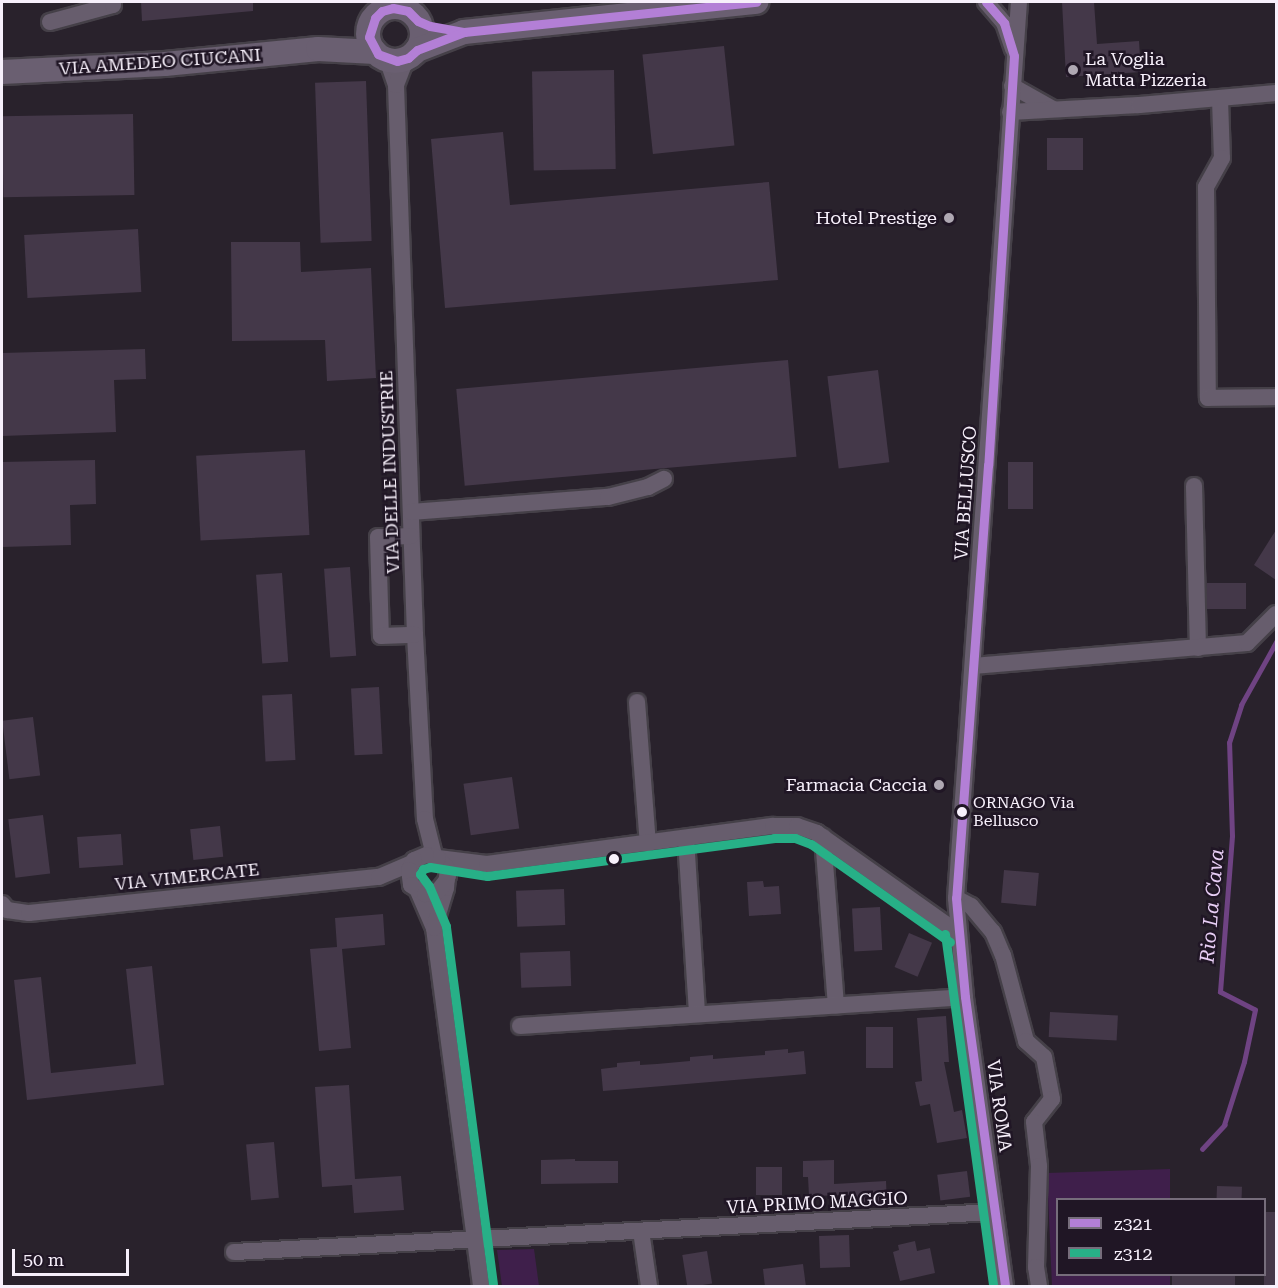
<!DOCTYPE html>
<html>
<head>
<meta charset="utf-8">
<style>
	body { margin:0 }
	#map { position:relative; width:1278px; height:1288px; overflow:hidden; background:#29222c; font-family:"Roboto Serif",serif }
	div>[style] { position:absolute }
	.green>* { inset:0; background:#3f1f4b }
	.stream>* { height:4.5px; margin:-2.25px; padding:0 2.25px; transform-origin:2.25px; border-radius:2.25px; background:#6f4383 }
	.building>* { inset:0; background:#443849; transform-origin:0 0 }
	.roads { filter:drop-shadow(2px 0 #454048) drop-shadow(-2px 0 #454048) drop-shadow(0 2px #454048) drop-shadow(0 -2px #454048) }
	.street>* { height:16px; margin:-8px; padding:0 8px; transform-origin:8px; border-radius:8px; background:#675d6d }
	.secondary>* { height:24px; margin:-12px; padding:0 12px; transform-origin:12px; border-radius:12px; background:#6a5f71 }
	.secondary>.ring { margin:-12px; padding:0; box-sizing:content-box; background:none; border:24px solid #6a5f71; border-radius:50% }
	.bus-1>* { height:9px; margin:-4.5px; padding:0 4.5px; transform-origin:4.5px; border-radius:4.5px; background:#b37fd6 }
	.bus-2>* { height:9px; margin:-4.5px; padding:0 4.5px; transform-origin:4.5px; border-radius:4.5px; background:#27b087 }
	.dots>* { width:16px; height:16px; translate:-50% -50%; box-sizing:border-box; border:3px solid #201625; border-radius:50% }
	span { translate:-50% -50%; white-space:nowrap; text-align:center; line-height:1.15; -webkit-text-stroke:5px #201625; paint-order:stroke }
	.bus-label { font-size:16px; color:#f7f0fb }
	.left { translate:0 -50%; text-align:left }
	.poi-label { font-size:18px; color:#f7f0fb }
	.right { translate:-100% -50%; text-align:right }
	.street-label { font-size:18px; color:#f7f0fb }
	.water-label { font-size:20px; color:#e8cef5; font-style:italic }
	.frame { position:absolute; inset:0; border:3px solid #f7f0fb; pointer-events:none }
	.legend { position:absolute; left:1056px; top:1198px; width:210px; height:78px; box-sizing:border-box; background:#201625; border:2px solid #766d7b; margin:0; padding:8px 10px; list-style:none; font-size:18px; color:#f7f0fb }
	.legend li { display:flex; align-items:center; gap:12px; height:30px }
	.legend b { width:30px; border:2px solid #766d7b }
	.scale { position:absolute; left:12px; top:1249px; width:117px; height:27px; box-sizing:border-box; border:3px solid #f7f0fb; border-top:0; padding-left:8px; font-size:18px; line-height:21px; white-space:nowrap; color:#f7f0fb; -webkit-text-stroke:4px #201625; paint-order:stroke }
</style>
</head>
<body>
<div id="map">
	<div class="green">
		<i style="clip-path:polygon(1170px 1169px,1170px 1199px,1058px 1200px,1058px 1274px,1170px 1275px,1170px 1286px,1052px 1286px,1047px 1173px)"></i>
		<i style="clip-path:polygon(534px 1249px,539px 1286px,502px 1286px,497px 1250px)"></i>
	</div>
	<div class="stream">
		<i style="left:1202px;top:1149px;width:33px;rotate:-47deg"></i>
		<i style="left:1224px;top:1125px;width:66px;rotate:-72.4deg"></i>
		<i style="left:1244px;top:1062px;width:53px;rotate:-78.1deg"></i>
		<i style="left:1255px;top:1010px;width:39px;rotate:-153deg"></i>
		<i style="left:1220px;top:992px;width:156px;rotate:-85.6deg"></i>
		<i style="left:1232px;top:836px;width:93px;rotate:-91.8deg"></i>
		<i style="left:1229px;top:743px;width:40px;rotate:-72deg"></i>
		<i style="left:1241px;top:705px;width:72px;rotate:-60.9deg"></i>
	</div>
	<div class="building">
		<i style="clip-path:polygon(141px 2px,253px 2px,253px 11px,142px 21px)"></i>
		<i style="clip-path:polygon(1062px 2px,1094px 2px,1097px 44px,1139px 41px,1141px 72px,1066px 77px)"></i>
		<i style="left:724px;top:46px;width:100px;height:82px;rotate:84deg"></i>
		<i style="left:614px;top:70px;width:99px;height:82px;rotate:89deg"></i>
		<i style="left:366px;top:81px;width:160px;height:51px;rotate:88deg"></i>
		<i style="left:133px;top:114px;width:81px;height:131px;rotate:89deg"></i>
		<i style="clip-path:polygon(503px 132px,510px 205px,769px 182px,778px 280px,445px 308px,431px 139px)"></i>
		<i style="left:1047px;top:138px;width:36px;height:32px"></i>
		<i style="left:138px;top:229px;width:63px;height:114px;rotate:87deg"></i>
		<i style="clip-path:polygon(231px 242px,300px 242px,301px 272px,371px 268px,376px 378px,327px 381px,325px 340px,232px 341px)"></i>
		<i style="clip-path:polygon(145px 349px,146px 379px,114px 380px,116px 432px,2px 436px,2px 353px)"></i>
		<i style="left:788px;top:360px;width:97px;height:333px;rotate:85deg"></i>
		<i style="left:878px;top:370px;width:93px;height:51px;rotate:83deg"></i>
		<i style="left:305px;top:450px;width:85px;height:109px;rotate:87deg"></i>
		<i style="clip-path:polygon(95px 460px,96px 504px,70px 505px,71px 545px,2px 547px,2px 462px)"></i>
		<i style="left:1008px;top:462px;width:25px;height:47px"></i>
		<i style="clip-path:polygon(1276px 530px,1276px 580px,1254px 565px)"></i>
		<i style="left:350px;top:567px;width:89px;height:26px;rotate:86deg"></i>
		<i style="left:282px;top:573px;width:89px;height:26px;rotate:86deg"></i>
		<i style="left:1207px;top:583px;width:39px;height:26px"></i>
		<i style="left:379px;top:687px;width:67px;height:28px;rotate:87deg"></i>
		<i style="left:292px;top:694px;width:66px;height:30px;rotate:87deg"></i>
		<i style="left:33px;top:717px;width:59px;height:31px;rotate:83deg"></i>
		<i style="left:512px;top:777px;width:52px;height:49px;rotate:82deg"></i>
		<i style="left:43px;top:815px;width:59px;height:35px;rotate:83deg"></i>
		<i style="left:220px;top:826px;width:31px;height:30px;rotate:84deg"></i>
		<i style="left:121px;top:834px;width:31px;height:44px;rotate:86deg"></i>
		<i style="left:1004px;top:870px;width:35px;height:33px;rotate:5deg"></i>
		<i style="clip-path:polygon(763px 881px,764px 887px,779px 886px,781px 914px,749px 916px,747px 882px)"></i>
		<i style="left:564px;top:889px;width:36px;height:48px;rotate:88deg"></i>
		<i style="left:880px;top:907px;width:43px;height:28px;rotate:87deg"></i>
		<i style="clip-path:polygon(383px 914px,385px 945px,342px 949px,351px 1048px,319px 1051px,310px 949px,337px 947px,335px 918px)"></i>
		<i style="left:909px;top:933px;width:25px;height:37px;rotate:23deg"></i>
		<i style="left:570px;top:951px;width:35px;height:50px;rotate:88deg"></i>
		<i style="clip-path:polygon(152px 966px,164px 1085px,27px 1100px,14px 980px,41px 977px,51px 1073px,136px 1064px,126px 969px)"></i>
		<i style="left:1050px;top:1012px;width:68px;height:25px;rotate:3deg"></i>
		<i style="clip-path:polygon(946px 1016px,949px 1062px,944px 1062px,954px 1112px,962px 1110px,967px 1138px,937px 1143px,930px 1104px,920px 1106px,915px 1082px,922px 1081px,917px 1018px)"></i>
		<i style="left:866px;top:1027px;width:27px;height:41px"></i>
		<i style="clip-path:polygon(788px 1049px,788px 1053px,804px 1051px,806px 1074px,603px 1091px,601px 1069px,617px 1067px,617px 1063px,640px 1061px,640px 1065px,657px 1064px,690px 1061px,690px 1057px,713px 1055px,713px 1059px,765px 1055px,765px 1051px)"></i>
		<i style="clip-path:polygon(349px 1085px,355px 1179px,401px 1176px,404px 1210px,354px 1213px,352px 1185px,322px 1187px,315px 1087px)"></i>
		<i style="left:274px;top:1142px;width:56px;height:28px;rotate:85deg"></i>
		<i style="clip-path:polygon(575px 1159px,575px 1161px,618px 1161px,618px 1183px,541px 1184px,541px 1160px)"></i>
		<i style="clip-path:polygon(834px 1160px,834px 1184px,886px 1181px,887px 1204px,851px 1206px,850px 1195px,809px 1196px,808px 1177px,803px 1177px,803px 1161px)"></i>
		<i style="left:756px;top:1167px;width:26px;height:28px"></i>
		<i style="left:967px;top:1171px;width:26px;height:30px;rotate:83deg"></i>
		<i style="left:1217px;top:1186px;width:25px;height:14px;rotate:2deg"></i>
		<i style="left:1264px;top:1212px;width:12px;height:75px"></i>
		<i style="left:849px;top:1235px;width:32px;height:30px;rotate:88deg"></i>
		<i style="clip-path:polygon(915px 1241px,917px 1251px,930px 1248px,935px 1273px,900px 1281px,893px 1252px,899px 1250px,898px 1245px)"></i>
		<i style="left:707px;top:1251px;width:33px;height:25px;rotate:81deg"></i>
		<i style="clip-path:polygon(803px 1264px,806px 1287px,765px 1287px,763px 1269px)"></i>
		<i style="left:1172px;top:1275px;width:63px;height:12px"></i>
	</div>
	<div class="roads">
		<div class="street">
			<i style="left:986px;top:2px;width:28px;rotate:49deg"></i>
			<i style="left:1004px;top:23px;width:28px;rotate:71deg"></i>
			<i style="left:50px;top:22px;width:65px;rotate:-15.1deg"></i>
			<i style="left:113px;top:5px;width:3px;rotate:-90deg"></i>
			<i style="left:387px;top:59px;width:28px;rotate:71deg"></i>
			<i style="left:396px;top:85px;width:550px;rotate:88.02deg"></i>
			<i style="left:415px;top:635px;width:184px;rotate:86.9deg"></i>
			<i style="left:425px;top:819px;width:38px;rotate:76deg"></i>
			<i style="left:396px;top:85px;width:28px;rotate:-69deg"></i>
			<i style="left:1012px;top:86px;width:47px;rotate:29.3deg"></i>
			<i style="left:1220px;top:99px;width:59px;rotate:88.1deg"></i>
			<i style="left:1222px;top:158px;width:33px;rotate:119deg"></i>
			<i style="left:1206px;top:187px;width:211px;rotate:89.5deg"></i>
			<i style="left:1208px;top:398px;width:68px;rotate:-0.8deg"></i>
			<i style="left:1010px;top:112px;width:129px;rotate:-3.1deg"></i>
			<i style="left:1139px;top:105px;width:138px;rotate:-5deg"></i>
			<i style="left:1194px;top:486px;width:162px;rotate:88.6deg"></i>
			<i style="left:411px;top:512px;width:198px;rotate:-4.4deg"></i>
			<i style="left:608px;top:497px;width:41px;rotate:-14deg"></i>
			<i style="left:648px;top:487px;width:18px;rotate:-27deg"></i>
			<i style="left:411px;top:536px;width:33px;rotate:178deg"></i>
			<i style="left:378px;top:537px;width:99px;rotate:88.3deg"></i>
			<i style="left:381px;top:636px;width:34px;rotate:-2deg"></i>
			<i style="left:973px;top:666px;width:275px;rotate:-4.8deg"></i>
			<i style="left:1247px;top:643px;width:41px;rotate:-45deg"></i>
			<i style="left:637px;top:702px;width:142px;rotate:85.6deg"></i>
			<i style="left:823px;top:837px;width:169px;rotate:85.6deg"></i>
			<i style="left:686px;top:838px;width:176px;rotate:86.4deg"></i>
			<i style="left:438px;top:858px;width:49px;rotate:7deg"></i>
			<i style="left:487px;top:864px;width:289px;rotate:-7.6deg"></i>
			<i style="left:773px;top:826px;width:24px"></i>
			<i style="left:797px;top:826px;width:21px;rotate:19deg"></i>
			<i style="left:817px;top:833px;width:171px;rotate:35.3deg"></i>
			<i style="left:418px;top:891px;width:40px;rotate:66.6deg"></i>
			<i style="left:434px;top:928px;width:361px;rotate:82.5deg"></i>
			<i style="left:956px;top:898px;width:17px;rotate:28deg"></i>
			<i style="left:971px;top:906px;width:34px;rotate:50deg"></i>
			<i style="left:993px;top:932px;width:25px;rotate:67deg"></i>
			<i style="left:1003px;top:955px;width:89px;rotate:75deg"></i>
			<i style="left:1026px;top:1041px;width:24px;rotate:42deg"></i>
			<i style="left:1044px;top:1057px;width:43px;rotate:79.2deg"></i>
			<i style="left:1052px;top:1099px;width:29px;rotate:128deg"></i>
			<i style="left:1034px;top:1122px;width:44px;rotate:83.5deg"></i>
			<i style="left:1039px;top:1166px;width:101px;rotate:91.7deg"></i>
			<i style="left:1036px;top:1267px;width:19px;rotate:81deg"></i>
			<i style="left:2px;top:904px;width:8px;rotate:50deg"></i>
			<i style="left:7px;top:910px;width:22px;rotate:8deg"></i>
			<i style="left:29px;top:913px;width:352px;rotate:-5.9deg"></i>
			<i style="left:379px;top:877px;width:36px;rotate:-23deg"></i>
			<i style="left:434px;top:928px;width:42px;rotate:-73.3deg"></i>
			<i style="left:446px;top:888px;width:11px;rotate:-85deg"></i>
			<i style="left:447px;top:877px;width:1px;rotate:-45deg"></i>
			<i style="left:448px;top:876px;width:8px;rotate:-97deg"></i>
			<i style="left:447px;top:868px;width:13px;rotate:-132deg"></i>
			<i style="left:438px;top:858px;width:12px;rotate:-166deg"></i>
			<i style="left:426px;top:855px;width:13px;rotate:157deg"></i>
			<i style="left:414px;top:860px;width:11px;rotate:117deg"></i>
			<i style="left:409px;top:870px;width:15px;rotate:82deg"></i>
			<i style="left:411px;top:885px;width:17px;rotate:33deg"></i>
			<i style="left:425px;top:894px;width:13px;rotate:-13deg"></i>
			<i style="left:438px;top:891px;width:14px;rotate:-51deg"></i>
			<i style="left:520px;top:1026px;width:436px;rotate:-3.7deg"></i>
			<i style="left:641px;top:1231px;width:56px;rotate:81.7deg"></i>
			<i style="left:234px;top:1252px;width:761px;rotate:-3.01deg"></i>
			<i style="left:1005px;top:1286px;width:292px;rotate:-97.9deg"></i>
			<i style="left:965px;top:997px;width:99px;rotate:-95.2deg"></i>
			<i style="left:956px;top:898px;width:898px;rotate:-85.98deg"></i>
		</div>
		<div class="secondary">
			<i class="ring" style="left:368px;top:7px;width:30px;height:30px"></i>
			<i style="left:417px;top:50px;width:50px;rotate:-21deg"></i>
			<i style="left:464px;top:32px;width:294px;rotate:-5.9deg"></i>
			<i style="left:2px;top:72px;width:163px;rotate:-2.8deg"></i>
			<i style="left:165px;top:64px;width:154px;rotate:-5.6deg"></i>
			<i style="left:318px;top:49px;width:57px;rotate:3deg"></i>
		</div>
	</div>
	<div class="bus-1">
		<i style="left:986px;top:2px;width:28px;rotate:49deg"></i>
		<i style="left:1004px;top:23px;width:34px;rotate:73deg"></i>
		<i style="left:1014px;top:56px;width:410px;rotate:93.6deg"></i>
		<i style="left:988px;top:465px;width:434px;rotate:94.2deg"></i>
		<i style="left:956px;top:898px;width:99px;rotate:84.8deg"></i>
		<i style="left:965px;top:997px;width:292px;rotate:82.1deg"></i>
		<i style="left:393px;top:8px;width:15px;rotate:11deg"></i>
		<i style="left:408px;top:11px;width:14px;rotate:45deg"></i>
		<i style="left:418px;top:21px;width:13px;rotate:23deg"></i>
		<i style="left:430px;top:26px;width:35px;rotate:10deg"></i>
		<i style="left:464px;top:32px;width:50px;rotate:159deg"></i>
		<i style="left:417px;top:50px;width:12px;rotate:138deg"></i>
		<i style="left:408px;top:58px;width:11px;rotate:165deg"></i>
		<i style="left:397px;top:61px;width:20px;rotate:-160deg"></i>
		<i style="left:378px;top:54px;width:19px;rotate:-118deg"></i>
		<i style="left:369px;top:37px;width:20px;rotate:-72deg"></i>
		<i style="left:375px;top:18px;width:10px;rotate:-45deg"></i>
		<i style="left:382px;top:11px;width:11px;rotate:-15deg"></i>
		<i style="left:464px;top:32px;width:294px;rotate:-5.9deg"></i>
	</div>
	<div class="bus-2">
		<i style="left:945px;top:934px;width:355px;rotate:82.2deg"></i>
		<i style="left:493px;top:1284px;width:361px;rotate:-97.5deg"></i>
		<i style="left:446px;top:926px;width:43px;rotate:-113deg"></i>
		<i style="left:429px;top:886px;width:15px;rotate:-127deg"></i>
		<i style="left:420px;top:874px;width:6px;rotate:-59deg"></i>
		<i style="left:423px;top:869px;width:7px;rotate:-16deg"></i>
		<i style="left:430px;top:867px;width:58px;rotate:9deg"></i>
		<i style="left:487px;top:876px;width:290px;rotate:-7.5deg"></i>
		<i style="left:774px;top:838px;width:21px"></i>
		<i style="left:795px;top:838px;width:17px;rotate:21deg"></i>
		<i style="left:811px;top:844px;width:170px;rotate:35.2deg"></i>
	</div>
	<div class="dots">
		<i style="left:1073px;top:70px;background:#afa8b3"></i>
		<i style="left:949px;top:218px;background:#afa8b3"></i>
		<i style="left:939px;top:785px;background:#afa8b3"></i>
		<i style="left:962px;top:812px;background:#f7f0fb"></i>
		<i style="left:614px;top:859px;background:#f7f0fb"></i>
	</div>
	<div class="bus-label">
		<span class="left" style="left:973px;top:812px">ORNAGO Via<br>Bellusco</span>
	</div>
	<div class="poi-label">
		<span class="left" style="left:1085px;top:70px">La Voglia<br>Matta Pizzeria</span>
		<span class="right" style="left:937px;top:218px">Hotel Prestige</span>
		<span class="right" style="left:927px;top:785px">Farmacia Caccia</span>
	</div>
	<div class="street-label">
		<span style="left:160px;top:62px;rotate:-4deg">VIA AMEDEO CIUCANI</span>
		<span style="left:390px;top:472px;rotate:-92deg">VIA DELLE INDUSTRIE</span>
		<span style="left:966px;top:493px;rotate:-86deg">VIA BELLUSCO</span>
		<span style="left:187px;top:877px;rotate:-6deg">VIA VIMERCATE</span>
		<span style="left:999px;top:1106px;rotate:82deg">VIA ROMA</span>
		<span style="left:817px;top:1203px;rotate:-3deg">VIA PRIMO MAGGIO</span>
	</div>
	<div class="water-label">
		<span style="left:1212px;top:906px;rotate:-85deg">Rio La Cava</span>
	</div>
	<div class="frame"></div>
	<ul class="legend">
	<li><b style="height:8px;background:#b37fd6"></b>z321</li>
	<li><b style="height:8px;background:#27b087"></b>z312</li>
	</ul>
	<div class="scale">50 m</div>
</div>
</body>
</html>
